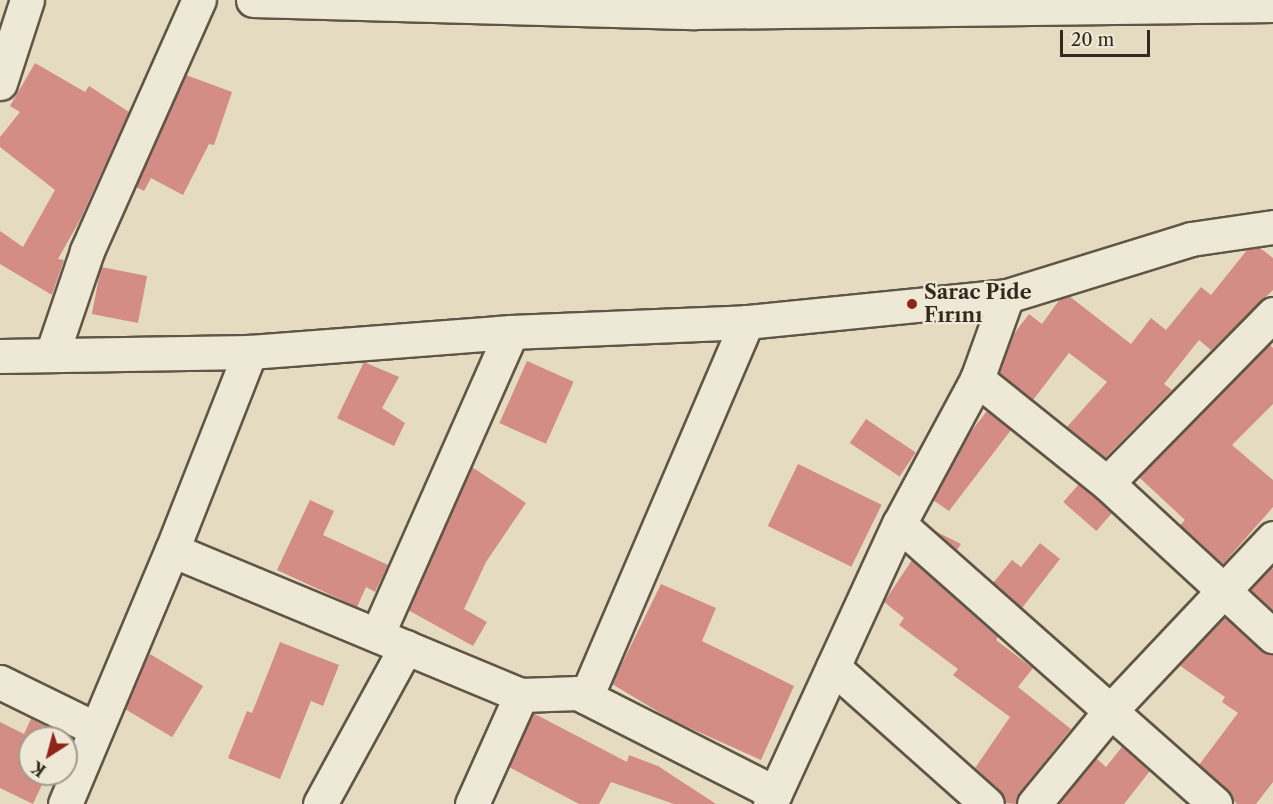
<!DOCTYPE html>
<html>
<head>
<meta charset="utf-8">
<style>
	body { margin:0 }
	#map { position:relative; width:1273px; height:804px; overflow:hidden; background:#e5dbc0; font-family:"Libre Caslon Text",serif }
	div>[style] { position:absolute }
	.building>* { inset:0; background:#d38d85; transform-origin:0 0 }
	.roads { filter:drop-shadow(2px 0 #605647) drop-shadow(-2px 0 #605647) drop-shadow(0 2px #605647) drop-shadow(0 -2px #605647) }
	.minor>* { height:33px; margin:-16.5px; padding:0 16.5px; transform-origin:16.5px; border-radius:16.5px; background:#eee8d6 }
	.tertiary>* { height:33px; margin:-16.5px; padding:0 16.5px; transform-origin:16.5px; border-radius:16.5px; background:#eee8d6 }
	.secondary>* { height:33px; margin:-16.5px; padding:0 16.5px; transform-origin:16.5px; border-radius:16.5px; background:#eee8d6 }
	.dots>* { width:16px; height:16px; translate:-50% -50%; box-sizing:border-box; border:3px solid #eee8d6; border-radius:50% }
	span { translate:-50% -50%; white-space:nowrap; text-align:center; line-height:1.15; -webkit-text-stroke:4.5px #eee8d6; paint-order:stroke }
	.poi-label { font-size:20px; color:#34291f; font-weight:700 }
	.left { translate:0 -50%; text-align:left }
	.north { position:absolute; left:18px; top:726px; width:60px; height:60px; box-sizing:border-box; background:#eee8d6; border:2px solid #a49c8d; border-radius:50%; rotate:216deg; font-size:16px; font-weight:700; line-height:24px; text-align:center; color:#34291f }
	.north::after { content:''; display:block; margin:auto; width:21px; height:27px; background:#8f2418; clip-path:polygon(50% 0,100% 100%,50% 72%,0 100%) }
	.scale { position:absolute; left:1060px; top:30px; width:90px; height:27px; box-sizing:border-box; border:3px solid #34291f; border-top:0; padding-left:8px; font-size:18px; line-height:21px; white-space:nowrap; color:#34291f; -webkit-text-stroke:4px #eee8d6; paint-order:stroke }
</style>
</head>
<body>
<div id="map">
	<div class="building">
		<i style="clip-path:polygon(35px 63px,85px 92px,89px 86px,129px 112px,80px 220px,58px 259px,64px 260px,52px 295px,0 264px,0 231px,23px 247px,55px 190px,0 147px,0 137px,20px 112px,10px 106px)"></i>
		<i style="clip-path:polygon(186px 75px,232px 92px,214px 145px,209px 144px,183px 195px,151px 178px,144px 191px,136px 187px)"></i>
		<i style="clip-path:polygon(1260px 248px,1273px 258px,1273px 290px,1211px 350px,1199px 340px,1164px 384px,1172px 390px,1105px 458px,1067px 427px,1107px 382px,1069px 353px,1033px 400px,999px 373px,1013px 335px,1029px 314px,1042px 324px,1060px 299px,1069px 296px,1131px 344px,1151px 318px,1166px 330px,1201px 287px,1211px 295px,1247px 250px)"></i>
		<i style="left:101px;top:267px;width:47px;height:48px;rotate:11deg"></i>
		<i style="clip-path:polygon(1269px 344px,1273px 348px,1273px 404px,1232px 445px,1273px 480px,1273px 507px,1223px 564px,1180px 525px,1185px 520px,1140px 478px,1134px 482px)"></i>
		<i style="left:527px;top:361px;width:51px;height:68px;rotate:24deg"></i>
		<i style="clip-path:polygon(364px 362px,399px 377px,382px 408px,405px 423px,394px 446px,337px 418px)"></i>
		<i style="clip-path:polygon(987px 411px,1011px 430px,949px 511px,933px 500px,969px 434px)"></i>
		<i style="left:866px;top:419px;width:60px;height:29px;rotate:34deg"></i>
		<i style="left:798px;top:464px;width:93px;height:69px;rotate:26deg"></i>
		<i style="clip-path:polygon(472px 467px,526px 503px,486px 562px,464px 609px,487px 622px,473px 646px,408px 610px)"></i>
		<i style="left:1079px;top:484px;width:44px;height:24px;rotate:41deg"></i>
		<i style="clip-path:polygon(310px 500px,334px 511px,323px 535px,388px 565px,375px 592px,366px 587px,357px 607px,277px 570px)"></i>
		<i style="clip-path:polygon(935px 531px,961px 544px,957px 550px)"></i>
		<i style="clip-path:polygon(1040px 543px,1060px 559px,1022px 608px,993px 583px,1012px 560px,1021px 567px)"></i>
		<i style="clip-path:polygon(912px 560px,998px 637px,996px 640px,1033px 668px,1018px 687px,1071px 729px,1020px 792px,1016px 804px,1005px 803px,999px 790px,975px 768px,1010px 717px,953px 675px,958px 669px,899px 625px,904px 618px,884px 602px)"></i>
		<i style="clip-path:polygon(1271px 567px,1273px 569px,1273px 610px,1250px 590px)"></i>
		<i style="clip-path:polygon(661px 584px,716px 608px,702px 641px,794px 686px,761px 760px,672px 720px,612px 684px)"></i>
		<i style="clip-path:polygon(1225px 617px,1260px 650px,1273px 654px,1273px 782px,1256px 804px,1237px 804px,1199px 765px,1238px 713px,1222px 702px,1225px 697px,1179px 665px)"></i>
		<i style="clip-path:polygon(280px 642px,339px 665px,323px 706px,311px 701px,280px 779px,228px 758px,247px 711px,252px 713px)"></i>
		<i style="left:150px;top:654px;width:62px;height:60px;rotate:31deg"></i>
		<i style="clip-path:polygon(533px 713px,627px 762px,629px 755px,658px 766px,716px 804px,674px 804px,611px 782px,599px 804px,579px 804px,509px 767px)"></i>
		<i style="clip-path:polygon(31px 719px,66px 736px,30px 738px,30px 774px,47px 774px,33px 804px,0 788px,0 722px,24px 734px)"></i>
		<i style="clip-path:polygon(1122px 747px,1150px 771px,1124px 804px,1058px 804px,1096px 758px,1106px 767px)"></i>
	</div>
	<div class="roads">
		<div class="minor">
			<i style="left:0;top:83px;width:87px;rotate:-72deg"></i>
			<i style="left:52px;top:354px;width:109px;rotate:-71.2deg"></i>
			<i style="left:87px;top:251px;width:275px;rotate:-66deg"></i>
			<i style="left:977px;top:379px;width:166px;rotate:38.7deg"></i>
			<i style="left:1107px;top:483px;width:226px;rotate:42.7deg"></i>
			<i style="left:1107px;top:483px;width:237px;rotate:-45.5deg"></i>
			<i style="left:899px;top:524px;width:422px;rotate:41.5deg"></i>
			<i style="left:172px;top:550px;width:378px;rotate:22.6deg"></i>
			<i style="left:521px;top:695px;width:57px;rotate:-2deg"></i>
			<i style="left:578px;top:693px;width:221px;rotate:26.9deg"></i>
			<i style="left:377px;top:635px;width:331px;rotate:-66.1deg"></i>
			<i style="left:833px;top:667px;width:206px;rotate:41.7deg"></i>
			<i style="left:0;top:682px;width:107px;rotate:26.1deg"></i>
			<i style="left:586px;top:697px;width:408px;rotate:-66.8deg"></i>
			<i style="left:65px;top:804px;width:276px;rotate:-67.2deg"></i>
			<i style="left:172px;top:550px;width:213px;rotate:-68.5deg"></i>
			<i style="left:320px;top:804px;width:179px;rotate:-61.3deg"></i>
			<i style="left:472px;top:804px;width:120px;rotate:-65.8deg"></i>
			<i style="left:770px;top:804px;width:308px;rotate:-65.3deg"></i>
			<i style="left:899px;top:524px;width:165px;rotate:-61.7deg"></i>
			<i style="left:977px;top:379px;width:88px;rotate:-70.1deg"></i>
			<i style="left:1034px;top:804px;width:123px;rotate:-50.6deg"></i>
			<i style="left:1112px;top:709px;width:235px;rotate:-46.7deg"></i>
		</div>
		<div class="tertiary">
			<i style="left:0;top:356px;width:250px;rotate:-0.9deg"></i>
			<i style="left:250px;top:352px;width:262px;rotate:-4.4deg"></i>
			<i style="left:511px;top:332px;width:236px;rotate:-2.4deg"></i>
			<i style="left:747px;top:322px;width:261px;rotate:-5.7deg"></i>
			<i style="left:1007px;top:296px;width:193px;rotate:-17.2deg"></i>
			<i style="left:1191px;top:239px;width:83px;rotate:-8.3deg"></i>
		</div>
		<div class="secondary">
			<i style="left:253px;top:0;width:442px;rotate:1.6deg"></i>
			<i style="left:695px;top:12px;width:578px;rotate:-0.69deg"></i>
		</div>
	</div>
	<div class="dots">
		<i style="left:912px;top:304px;background:#8f2418"></i>
	</div>
	<div class="poi-label">
		<span class="left" style="left:924px;top:304px">Sarac Pide<br>Fırını</span>
	</div>
	<div class="north">K</div>
	<div class="scale">20 m</div>
</div>
</body>
</html>
